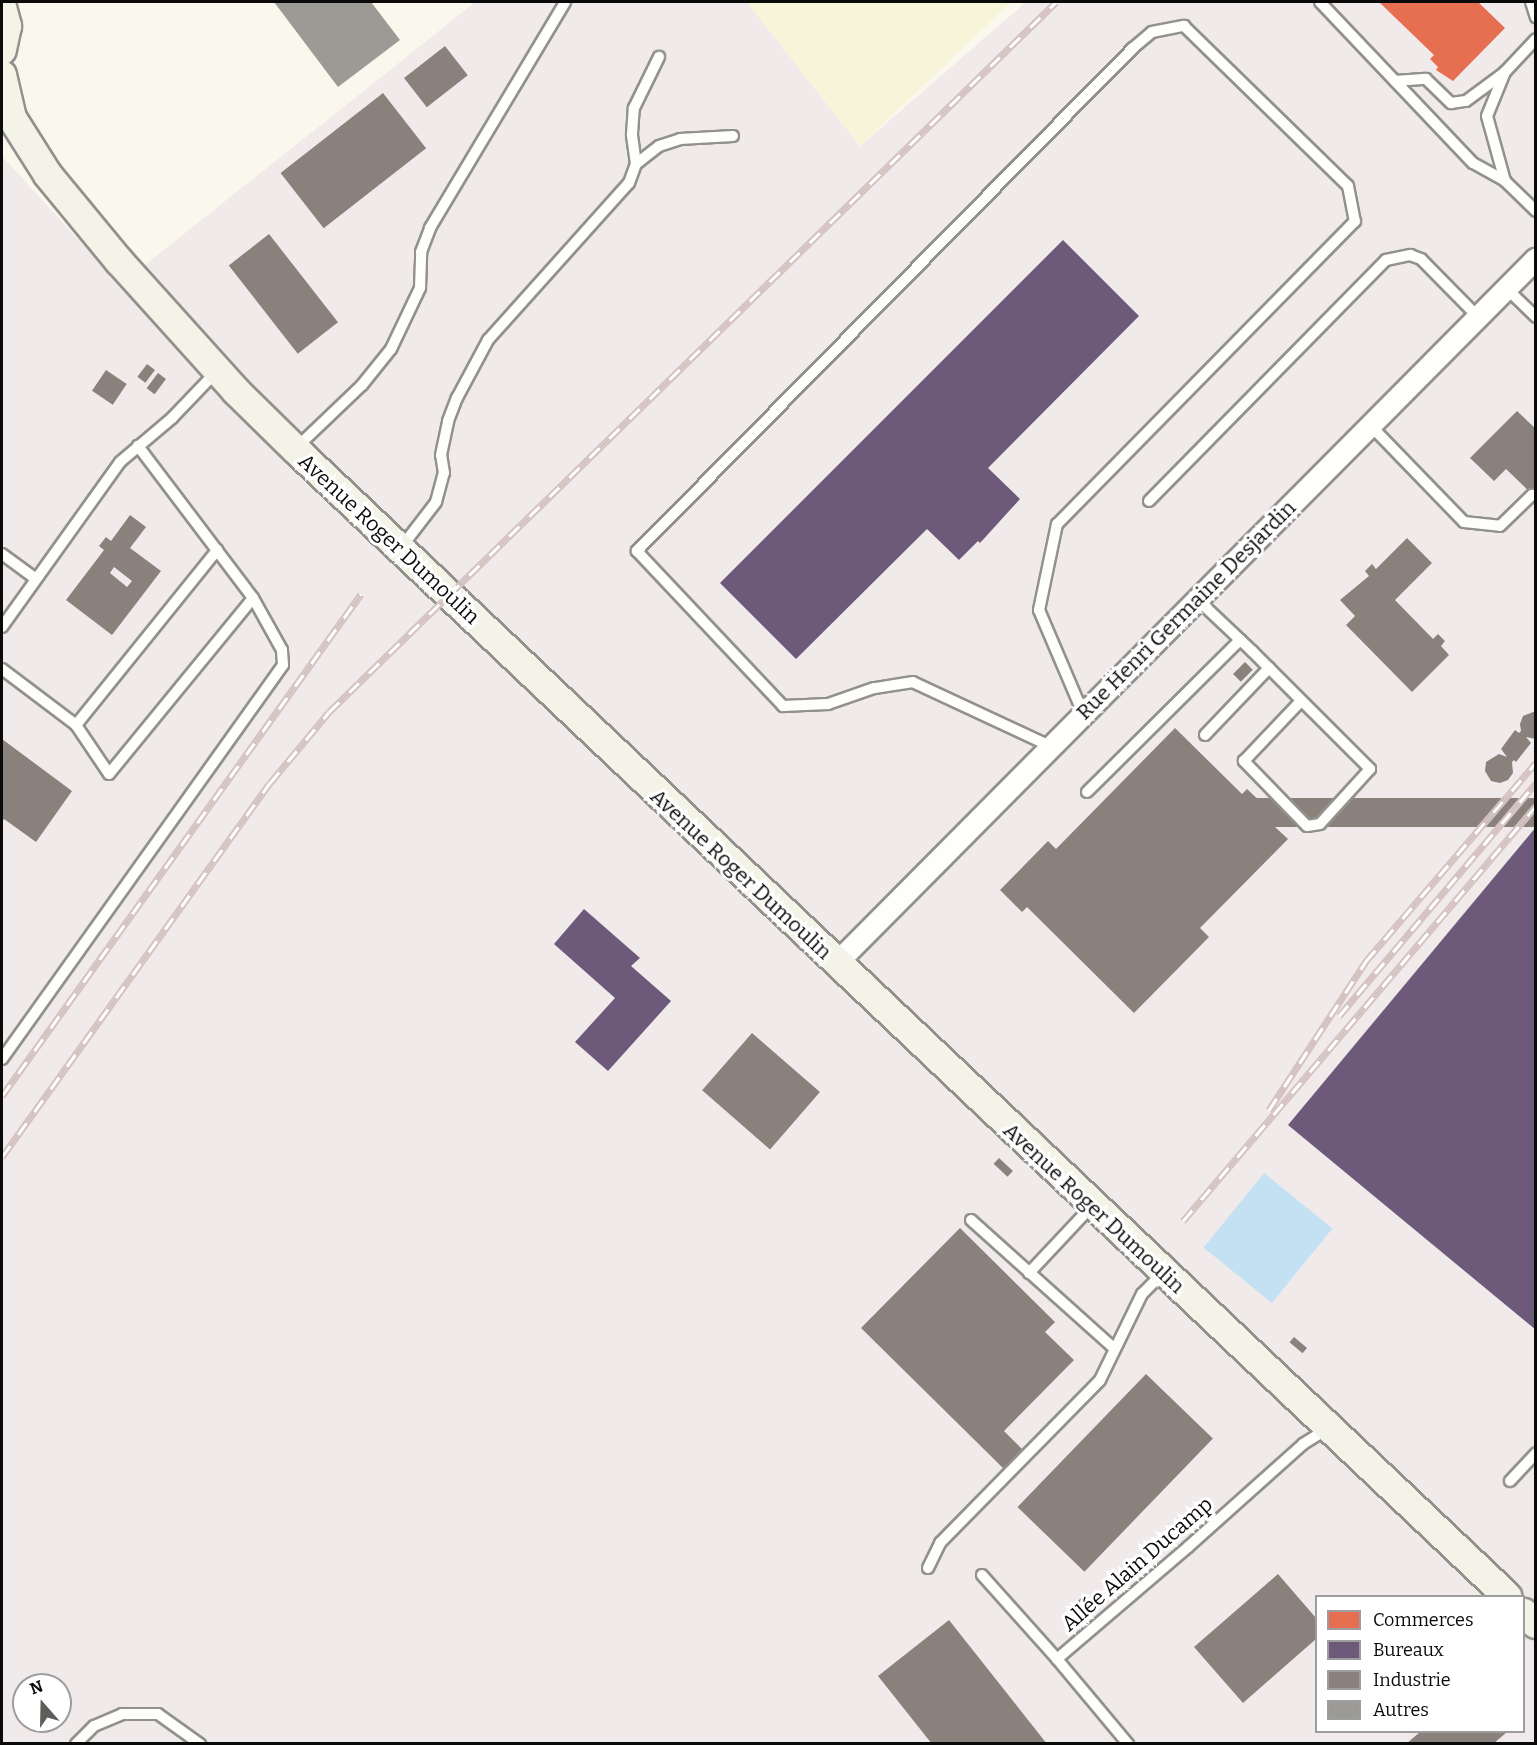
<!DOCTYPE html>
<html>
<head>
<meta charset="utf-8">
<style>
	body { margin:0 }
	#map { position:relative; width:1537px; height:1745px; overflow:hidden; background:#faf8ed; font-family:Bitter,serif }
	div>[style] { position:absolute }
	.industrial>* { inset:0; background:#f1eaeb }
	.farmland>* { inset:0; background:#f7f5d9 }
	.water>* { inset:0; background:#c4e1f3; transform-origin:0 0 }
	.shops>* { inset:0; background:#e76f51 }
	.offices>* { inset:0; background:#6d597a }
	.industry>* { inset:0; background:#8a817c; transform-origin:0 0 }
	.building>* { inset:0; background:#9c9a94 }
	.roads { filter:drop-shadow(2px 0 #92918c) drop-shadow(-2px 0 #92918c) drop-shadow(0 2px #92918c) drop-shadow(0 -2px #92918c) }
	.service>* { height:10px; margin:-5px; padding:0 5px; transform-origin:5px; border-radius:5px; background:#fefefc }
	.minor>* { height:21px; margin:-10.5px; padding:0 10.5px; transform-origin:10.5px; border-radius:10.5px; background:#fefefc }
	.secondary>* { height:28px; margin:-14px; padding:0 14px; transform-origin:14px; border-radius:14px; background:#f4f3e7 }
	.rail>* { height:7px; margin-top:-3.5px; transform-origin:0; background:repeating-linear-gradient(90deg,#fff 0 14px,#d5c3c2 0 28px); box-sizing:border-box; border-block:2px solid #d5c3c2 }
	span { translate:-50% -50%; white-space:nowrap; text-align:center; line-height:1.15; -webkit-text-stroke:6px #fff; paint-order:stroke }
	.street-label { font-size:21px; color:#0a0a0a }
	.frame { position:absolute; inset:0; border:3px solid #0a0a0a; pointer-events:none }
	.legend { position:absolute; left:1315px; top:1595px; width:210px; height:138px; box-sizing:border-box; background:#fff; border:2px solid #9d9d9d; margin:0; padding:8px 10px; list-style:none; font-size:18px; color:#0a0a0a }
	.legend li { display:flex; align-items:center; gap:12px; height:30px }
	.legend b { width:30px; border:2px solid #9d9d9d }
	.north { position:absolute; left:12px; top:1673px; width:60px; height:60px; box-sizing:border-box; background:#fff; border:2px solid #9d9d9d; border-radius:50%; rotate:340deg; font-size:16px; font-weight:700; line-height:24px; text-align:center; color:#0a0a0a }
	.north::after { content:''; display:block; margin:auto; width:21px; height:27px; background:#5e5d59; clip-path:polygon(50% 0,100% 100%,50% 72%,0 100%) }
</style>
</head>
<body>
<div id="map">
	<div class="industrial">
		<i style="clip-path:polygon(evenodd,475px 2px,747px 2px,860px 146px,1026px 2px,1535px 2px,1535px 1743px,2px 1743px,2px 156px,120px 285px,475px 2px,1316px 1596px,1524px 1596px,1524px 1732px,1316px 1732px,1316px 1596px,475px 2px,24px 1685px,60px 1685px,60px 1721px,24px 1721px,24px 1685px)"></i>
	</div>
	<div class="farmland">
		<i style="clip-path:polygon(747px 2px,1011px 2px,860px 146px)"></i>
	</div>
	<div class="water">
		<i style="left:1264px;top:1173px;width:88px;height:96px;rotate:39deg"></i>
	</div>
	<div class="shops">
		<i style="clip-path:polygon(1379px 2px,1478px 2px,1505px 28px,1453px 81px,1436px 70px,1438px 67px,1430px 59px,1434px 55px)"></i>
	</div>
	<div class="offices">
		<i style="clip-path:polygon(1063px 240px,1139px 316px,988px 468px,1020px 499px,980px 543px,978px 541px,959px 560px,927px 529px,796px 659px,720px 583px)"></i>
		<i style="clip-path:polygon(1536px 827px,1536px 1330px,1288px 1125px)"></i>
		<i style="clip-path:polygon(584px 909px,640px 958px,631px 966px,671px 1001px,608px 1071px,575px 1042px,615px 998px,554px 944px)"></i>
	</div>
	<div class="industry">
		<i style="left:445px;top:46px;width:37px;height:52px;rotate:52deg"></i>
		<i style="left:383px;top:93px;width:70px;height:130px;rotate:52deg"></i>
		<i style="left:269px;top:234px;width:112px;height:51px;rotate:52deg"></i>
		<i style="left:147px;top:364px;width:10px;height:16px;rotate:37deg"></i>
		<i style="left:106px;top:370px;width:25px;height:25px;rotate:34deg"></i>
		<i style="left:158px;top:373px;width:10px;height:19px;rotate:37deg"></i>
		<i style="clip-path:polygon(1517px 411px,1536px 429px,1536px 498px,1506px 469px,1494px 481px,1470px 458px)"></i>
		<i style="clip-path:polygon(evenodd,130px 515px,146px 527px,130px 548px,161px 571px,112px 635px,66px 600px,104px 550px,99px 546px,106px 537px,111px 541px,130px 515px,114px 567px,132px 581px,127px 587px,110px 573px,114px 567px)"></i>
		<i style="clip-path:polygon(1407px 538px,1432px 563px,1395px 600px,1433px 639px,1438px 634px,1445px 641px,1441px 646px,1449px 655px,1412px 692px,1346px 625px,1355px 616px,1340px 600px,1369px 576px,1365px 571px,1372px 564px,1376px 569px)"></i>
		<i style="left:1245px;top:662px;width:11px;height:17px;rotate:45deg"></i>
		<i style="clip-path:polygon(1536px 711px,1536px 739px,1526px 737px,1531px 743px,1516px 762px,1514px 760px,1512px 762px,1513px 773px,1508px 780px,1500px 783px,1491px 781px,1485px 771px,1486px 762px,1499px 754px,1507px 757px,1501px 749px,1515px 730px,1519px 733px,1521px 731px,1520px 724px,1523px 716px)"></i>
		<i style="clip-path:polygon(1175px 728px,1242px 794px,1247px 789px,1281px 821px,1275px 827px,1288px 839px,1200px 928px,1209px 937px,1134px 1013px,1027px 907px,1022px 912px,1000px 890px,1048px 841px,1056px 849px)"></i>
		<i style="clip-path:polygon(2px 739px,72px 791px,36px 842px,4px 819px,2px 822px)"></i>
		<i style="left:1536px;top:798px;width:29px;height:409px;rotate:90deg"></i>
		<i style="left:752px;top:1033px;width:90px;height:76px;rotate:41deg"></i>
		<i style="left:999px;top:1158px;width:19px;height:8px;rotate:43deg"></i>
		<i style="clip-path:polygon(960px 1228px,1055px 1322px,1045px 1332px,1074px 1360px,1004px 1431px,1023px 1450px,1004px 1469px,861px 1328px)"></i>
		<i style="left:1294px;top:1337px;width:17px;height:7px;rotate:40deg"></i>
		<i style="left:1146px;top:1374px;width:93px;height:185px;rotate:44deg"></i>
		<i style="clip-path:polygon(1278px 1574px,1316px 1618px,1316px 1639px,1243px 1703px,1194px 1647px)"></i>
		<i style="left:1085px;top:1595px;width:6px;height:11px;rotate:51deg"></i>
		<i style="clip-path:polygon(949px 1620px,1047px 1744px,932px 1744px,878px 1676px)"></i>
		<i style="clip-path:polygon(1420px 1732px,1507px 1732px,1493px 1744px,1406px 1744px)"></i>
	</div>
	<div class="building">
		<i style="clip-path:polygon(274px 2px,371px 2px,400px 40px,338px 87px)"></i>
	</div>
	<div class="roads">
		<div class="service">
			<i style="left:1320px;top:2px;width:222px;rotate:46.5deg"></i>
			<i style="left:1473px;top:163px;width:37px;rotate:29deg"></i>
			<i style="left:1505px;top:181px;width:43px;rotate:44.1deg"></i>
			<i style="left:1531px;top:2px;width:16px;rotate:72deg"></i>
			<i style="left:1395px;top:81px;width:31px;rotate:-4deg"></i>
			<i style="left:1426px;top:79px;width:35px;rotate:44deg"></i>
			<i style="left:1451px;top:103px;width:15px;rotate:-8deg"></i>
			<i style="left:1466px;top:101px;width:47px;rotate:-36.4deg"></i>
			<i style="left:636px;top:164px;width:29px;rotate:-38deg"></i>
			<i style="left:659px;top:146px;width:22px;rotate:-18deg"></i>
			<i style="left:680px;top:139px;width:53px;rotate:-3.2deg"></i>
			<i style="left:1505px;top:181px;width:67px;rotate:-105.5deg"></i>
			<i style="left:1487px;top:116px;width:48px;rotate:-67.8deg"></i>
			<i style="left:1505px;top:72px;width:45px;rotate:-46.8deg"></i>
			<i style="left:1506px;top:288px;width:42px;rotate:44deg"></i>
			<i style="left:1370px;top:425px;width:135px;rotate:45.9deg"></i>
			<i style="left:1464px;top:522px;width:36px;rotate:6deg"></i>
			<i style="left:1500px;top:526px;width:45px;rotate:-44.1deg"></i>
			<i style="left:295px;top:449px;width:93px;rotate:-43.7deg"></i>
			<i style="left:362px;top:385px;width:46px;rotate:-51.1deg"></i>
			<i style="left:391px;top:349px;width:68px;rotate:-64.6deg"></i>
			<i style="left:420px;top:288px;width:36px;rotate:-88deg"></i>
			<i style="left:421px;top:252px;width:26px;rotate:-69deg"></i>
			<i style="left:430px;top:228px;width:263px;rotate:-59.1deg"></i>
			<i style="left:1149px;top:501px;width:338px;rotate:-45.5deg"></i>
			<i style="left:1386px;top:260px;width:25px;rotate:-12deg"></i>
			<i style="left:1410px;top:255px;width:12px;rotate:20deg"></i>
			<i style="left:1421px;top:259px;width:80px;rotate:45.5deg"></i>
			<i style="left:400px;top:549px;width:59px;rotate:-52.5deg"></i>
			<i style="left:436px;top:502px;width:30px;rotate:-75deg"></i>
			<i style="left:444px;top:473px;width:18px;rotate:-99deg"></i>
			<i style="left:441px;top:455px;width:35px;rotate:-78deg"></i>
			<i style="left:448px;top:421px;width:25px;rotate:-69deg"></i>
			<i style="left:457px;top:398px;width:66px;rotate:-61.9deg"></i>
			<i style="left:488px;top:340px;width:211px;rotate:-48.1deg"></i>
			<i style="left:629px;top:183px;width:20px;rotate:-70deg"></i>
			<i style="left:636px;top:164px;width:30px;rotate:-98deg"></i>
			<i style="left:632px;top:134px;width:26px;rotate:-86deg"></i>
			<i style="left:634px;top:108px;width:57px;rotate:-63.9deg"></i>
			<i style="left:2px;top:554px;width:42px;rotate:36.3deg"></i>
			<i style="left:1197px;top:599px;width:76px;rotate:43.4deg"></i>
			<i style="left:1252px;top:651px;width:167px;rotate:45deg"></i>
			<i style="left:1370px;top:769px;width:74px;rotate:132.3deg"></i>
			<i style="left:1320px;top:824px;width:13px;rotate:171deg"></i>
			<i style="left:1307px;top:826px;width:91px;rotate:-134.1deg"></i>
			<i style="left:1244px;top:761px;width:83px;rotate:-46.5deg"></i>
			<i style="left:2px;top:627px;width:203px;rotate:-54.4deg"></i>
			<i style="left:120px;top:462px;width:68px;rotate:-40.2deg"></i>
			<i style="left:172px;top:418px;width:65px;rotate:-46.2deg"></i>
			<i style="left:2px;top:669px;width:93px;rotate:37.1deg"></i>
			<i style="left:76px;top:725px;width:59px;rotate:56deg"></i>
			<i style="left:109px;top:774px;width:227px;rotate:-50.7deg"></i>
			<i style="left:253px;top:598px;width:191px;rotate:-127.1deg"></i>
			<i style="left:76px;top:725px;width:225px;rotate:-51.1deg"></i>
			<i style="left:1205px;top:735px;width:93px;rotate:-46.3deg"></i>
			<i style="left:1050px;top:746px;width:151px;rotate:-155deg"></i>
			<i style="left:913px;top:682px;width:39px;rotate:171deg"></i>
			<i style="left:874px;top:688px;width:49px;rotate:160.8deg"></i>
			<i style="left:828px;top:704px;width:45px;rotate:177.5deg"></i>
			<i style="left:783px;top:706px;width:213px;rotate:-133.3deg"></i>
			<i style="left:637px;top:551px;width:706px;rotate:-45.4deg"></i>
			<i style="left:1133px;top:48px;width:25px;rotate:-40deg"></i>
			<i style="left:1152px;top:32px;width:33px;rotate:-11deg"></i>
			<i style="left:1184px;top:26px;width:229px;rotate:44.3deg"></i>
			<i style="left:1348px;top:186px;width:36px;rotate:79deg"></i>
			<i style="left:1355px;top:221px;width:425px;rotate:134.5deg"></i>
			<i style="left:1057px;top:524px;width:88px;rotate:101.8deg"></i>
			<i style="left:1039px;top:610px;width:112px;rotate:66.9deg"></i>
			<i style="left:1087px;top:792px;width:216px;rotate:-44.8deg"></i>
			<i style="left:2px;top:1059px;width:484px;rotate:-54.5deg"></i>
			<i style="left:283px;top:665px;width:15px;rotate:-94deg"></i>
			<i style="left:282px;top:650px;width:60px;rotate:-119.1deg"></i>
			<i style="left:971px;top:1220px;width:193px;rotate:41.9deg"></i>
			<i style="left:1029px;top:1273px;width:92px;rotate:-46.8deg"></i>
			<i style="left:1510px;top:1481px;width:38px;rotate:-47deg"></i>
			<i style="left:928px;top:1568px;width:28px;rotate:-64deg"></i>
			<i style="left:940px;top:1543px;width:228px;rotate:-45.5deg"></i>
			<i style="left:1100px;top:1380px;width:96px;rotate:-64deg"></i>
			<i style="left:1142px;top:1294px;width:30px;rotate:-45deg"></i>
			<i style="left:982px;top:1575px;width:113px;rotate:48.2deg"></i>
			<i style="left:1057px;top:1659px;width:172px;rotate:-40.5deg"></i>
			<i style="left:1188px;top:1547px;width:154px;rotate:-41.8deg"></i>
			<i style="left:1303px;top:1444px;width:28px;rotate:-32deg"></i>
			<i style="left:1057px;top:1659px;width:111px;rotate:50.1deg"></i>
			<i style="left:76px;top:1744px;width:25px;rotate:-45deg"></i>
			<i style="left:94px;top:1726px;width:30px;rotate:-23deg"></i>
			<i style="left:122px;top:1714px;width:36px"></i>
			<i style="left:158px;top:1714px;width:52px;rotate:35.5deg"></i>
		</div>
		<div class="minor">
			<i style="left:836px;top:963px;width:993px;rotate:-45.2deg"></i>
		</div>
		<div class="secondary">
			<i style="left:2px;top:7px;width:20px;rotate:75deg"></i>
			<i style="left:7px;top:26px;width:25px;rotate:102deg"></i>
			<i style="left:2px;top:75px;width:44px;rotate:76.9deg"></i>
			<i style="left:2px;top:109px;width:13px;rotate:42deg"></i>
			<i style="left:12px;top:118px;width:67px;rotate:57.7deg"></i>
			<i style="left:48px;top:175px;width:112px;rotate:50.5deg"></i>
			<i style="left:119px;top:261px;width:175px;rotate:48deg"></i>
			<i style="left:236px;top:391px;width:83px;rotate:44.5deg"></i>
			<i style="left:295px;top:449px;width:1669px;rotate:43.42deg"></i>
			<i style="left:1524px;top:1613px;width:16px;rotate:43deg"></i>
		</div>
	</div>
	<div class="rail">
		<i style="left:1339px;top:1016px;width:305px;rotate:-49.8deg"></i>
		<i style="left:2px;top:1096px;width:617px;rotate:-54.43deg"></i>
		<i style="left:1269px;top:1110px;width:178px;rotate:-56.9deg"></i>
		<i style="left:1366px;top:961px;width:261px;rotate:-49.4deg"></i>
		<i style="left:2px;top:1157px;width:460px;rotate:-54.4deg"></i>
		<i style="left:270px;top:783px;width:92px;rotate:-50.3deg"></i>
		<i style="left:329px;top:712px;width:1016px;rotate:-44.32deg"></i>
		<i style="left:1183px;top:1221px;width:545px;rotate:-49.62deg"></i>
	</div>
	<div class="street-label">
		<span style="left:389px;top:539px;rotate:43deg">Avenue Roger Dumoulin</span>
		<span style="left:1186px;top:610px;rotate:-45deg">Rue Henri Germaine Desjardin</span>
		<span style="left:741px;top:874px;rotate:43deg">Avenue Roger Dumoulin</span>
		<span style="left:1094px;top:1208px;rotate:43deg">Avenue Roger Dumoulin</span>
		<span style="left:1137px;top:1564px;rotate:-41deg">Allée Alain Ducamp</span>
	</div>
	<div class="frame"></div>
	<ul class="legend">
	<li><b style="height:16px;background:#e76f51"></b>Commerces</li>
	<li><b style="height:16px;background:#6d597a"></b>Bureaux</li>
	<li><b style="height:16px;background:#8a817c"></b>Industrie</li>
	<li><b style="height:16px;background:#9c9a94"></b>Autres</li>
	</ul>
	<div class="north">N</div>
</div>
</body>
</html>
